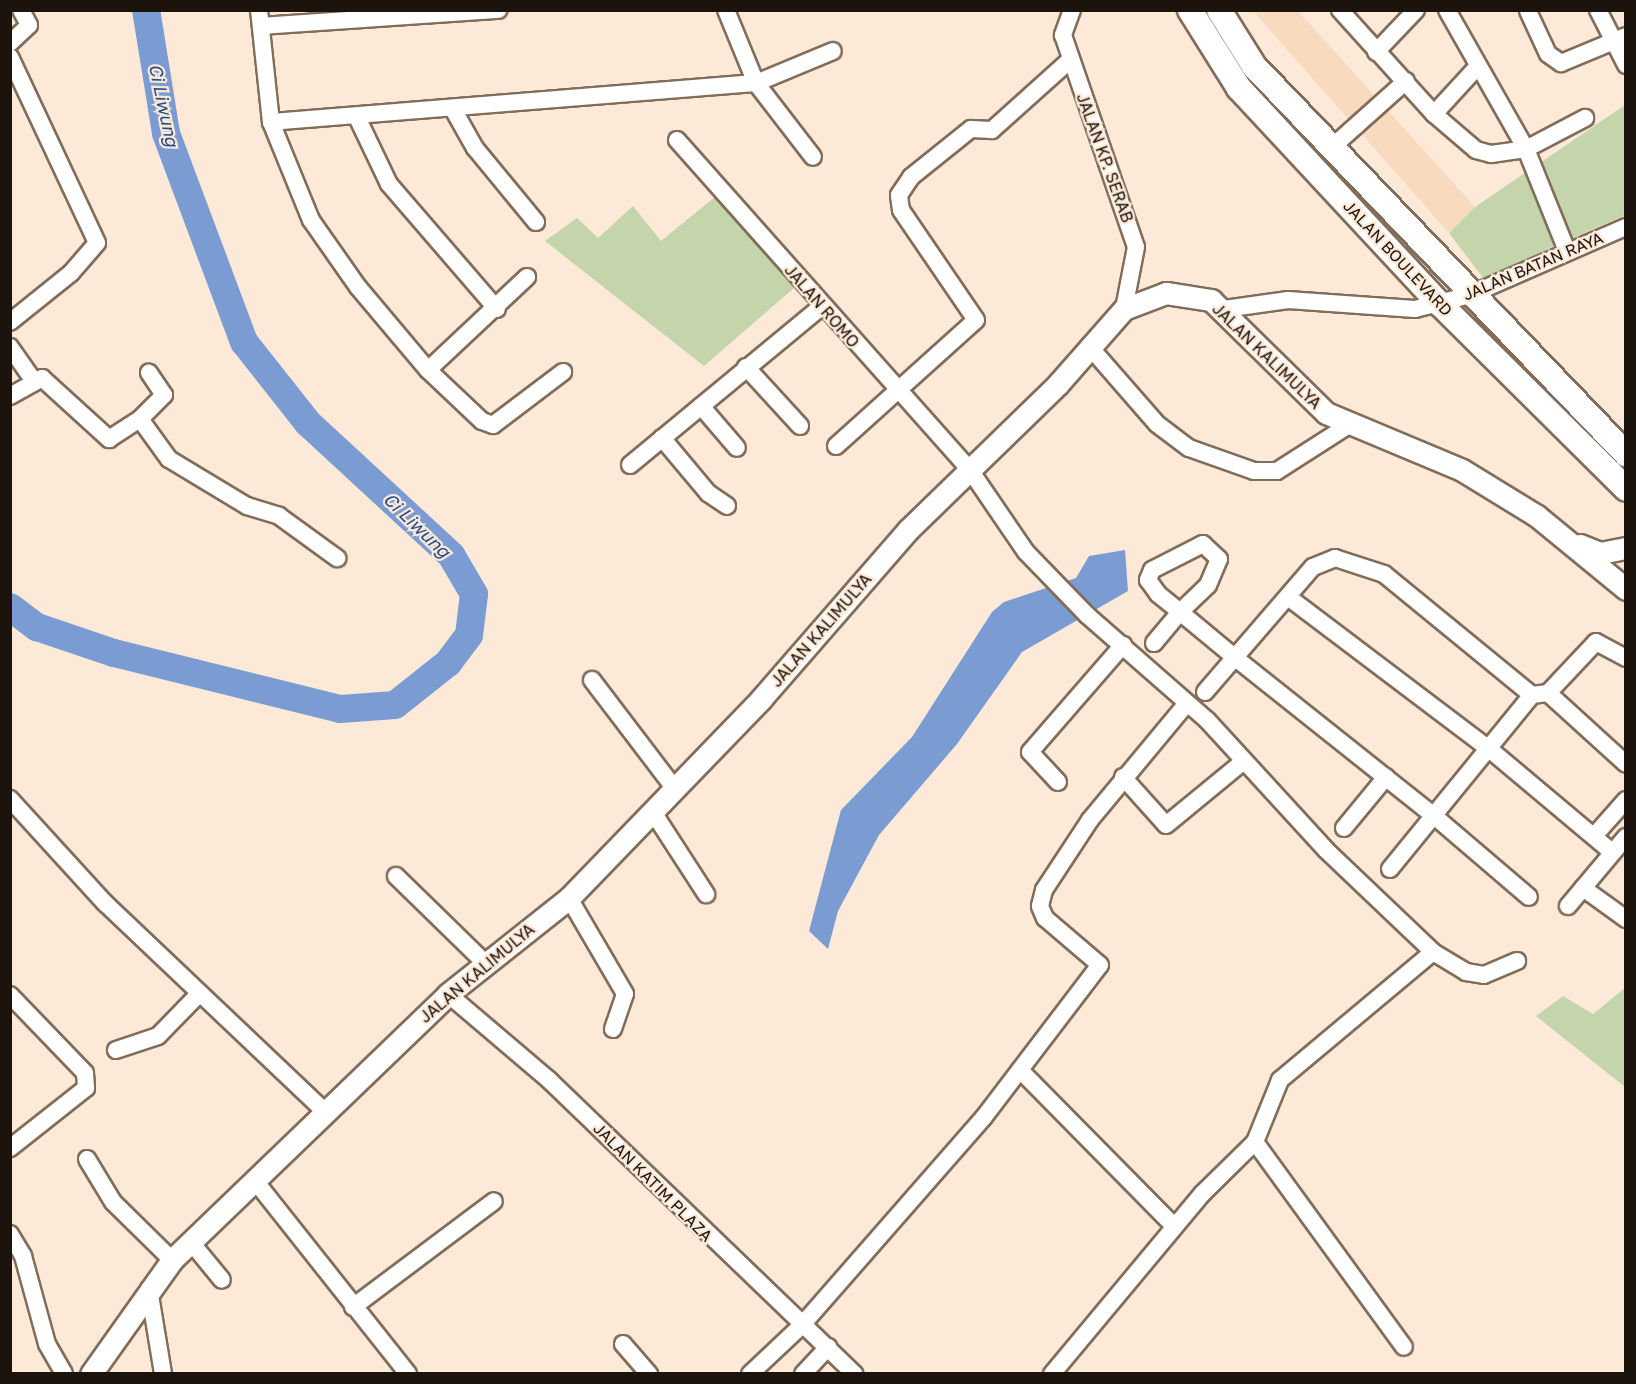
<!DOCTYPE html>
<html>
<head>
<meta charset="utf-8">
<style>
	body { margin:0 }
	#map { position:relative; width:1636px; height:1384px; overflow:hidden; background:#fce9d8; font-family:"Golos Text",sans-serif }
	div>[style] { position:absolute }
	.built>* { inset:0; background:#f8dabf }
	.green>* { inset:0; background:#c4d4ab }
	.water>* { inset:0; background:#7a9cd2 }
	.river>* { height:28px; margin:-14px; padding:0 14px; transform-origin:14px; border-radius:14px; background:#7a9cd2 }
	.roads { filter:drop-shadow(2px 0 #816d5a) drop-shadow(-2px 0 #816d5a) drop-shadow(0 2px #816d5a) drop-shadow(0 -2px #816d5a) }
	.minor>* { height:16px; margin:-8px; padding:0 8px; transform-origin:8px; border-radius:8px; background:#fff }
	.tertiary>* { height:21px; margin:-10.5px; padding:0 10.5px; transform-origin:10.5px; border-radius:10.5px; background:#fff }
	.secondary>* { height:24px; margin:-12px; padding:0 12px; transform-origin:12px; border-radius:12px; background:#fff }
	span { translate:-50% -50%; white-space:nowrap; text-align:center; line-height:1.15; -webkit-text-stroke:4.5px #fce9d8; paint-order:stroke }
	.street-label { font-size:16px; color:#1c140c }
	.water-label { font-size:18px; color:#224b8c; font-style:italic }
	.frame { position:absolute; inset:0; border:12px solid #1c140c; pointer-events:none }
</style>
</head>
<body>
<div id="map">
	<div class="built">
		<i style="clip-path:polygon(1253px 11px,1298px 11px,1475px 207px,1449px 233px)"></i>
	</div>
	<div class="green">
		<i style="clip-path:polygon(1625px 105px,1625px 215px,1547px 249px,1490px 287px,1449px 233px,1475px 207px)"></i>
		<i style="clip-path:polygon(727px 187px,810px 274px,704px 366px,545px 241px,577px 218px,598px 238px,633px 206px,661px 241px)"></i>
		<i style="clip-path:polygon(1625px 988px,1625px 1087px,1536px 1016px,1563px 996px,1593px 1014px)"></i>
	</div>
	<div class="water">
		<i style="clip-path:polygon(1125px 550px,1128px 591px,1022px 652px,957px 744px,879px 835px,838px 911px,828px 949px,809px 931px,841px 810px,912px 737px,992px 612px,1004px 602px,1076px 578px,1089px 556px)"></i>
	</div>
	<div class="river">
		<i style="left:10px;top:607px;width:34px;rotate:37deg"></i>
		<i style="left:37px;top:627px;width:81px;rotate:18.7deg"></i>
		<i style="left:114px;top:653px;width:233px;rotate:13.9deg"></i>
		<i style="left:340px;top:709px;width:55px;rotate:-4.2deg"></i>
		<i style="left:395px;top:705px;width:68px;rotate:-38.4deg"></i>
		<i style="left:448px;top:663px;width:35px;rotate:-53deg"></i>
		<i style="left:469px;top:635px;width:41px;rotate:-83deg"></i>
		<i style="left:474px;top:594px;width:45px;rotate:-120.5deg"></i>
		<i style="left:451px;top:555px;width:195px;rotate:-137.3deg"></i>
		<i style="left:308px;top:423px;width:103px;rotate:-128.3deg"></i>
		<i style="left:244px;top:342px;width:223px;rotate:-110.5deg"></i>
		<i style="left:166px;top:133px;width:125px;rotate:-99.2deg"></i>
	</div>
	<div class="roads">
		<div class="minor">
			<i style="left:259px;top:10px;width:113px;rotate:83.9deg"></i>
			<i style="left:271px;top:122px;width:106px;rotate:67.8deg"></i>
			<i style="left:311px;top:220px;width:82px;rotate:55deg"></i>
			<i style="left:358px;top:287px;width:109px;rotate:49.9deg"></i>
			<i style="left:428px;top:370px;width:136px;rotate:-43.2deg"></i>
			<i style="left:726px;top:10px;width:79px;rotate:67.7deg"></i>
			<i style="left:756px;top:83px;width:93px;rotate:52.4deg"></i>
			<i style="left:1072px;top:10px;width:27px;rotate:110deg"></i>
			<i style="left:1063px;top:35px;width:224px;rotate:71deg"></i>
			<i style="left:1136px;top:247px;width:63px;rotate:101deg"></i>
			<i style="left:1340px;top:10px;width:140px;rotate:47.9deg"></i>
			<i style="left:1434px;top:114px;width:55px;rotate:40.6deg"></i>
			<i style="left:1476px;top:150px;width:16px;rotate:15deg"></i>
			<i style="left:1491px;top:154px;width:35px;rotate:-8deg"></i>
			<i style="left:1526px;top:149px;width:67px;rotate:-27.7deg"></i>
			<i style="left:1447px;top:10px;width:160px;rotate:60.4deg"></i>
			<i style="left:1526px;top:149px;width:110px;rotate:68.1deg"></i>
			<i style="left:1598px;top:10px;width:62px;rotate:63deg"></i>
			<i style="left:1528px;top:11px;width:47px;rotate:65.1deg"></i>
			<i style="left:1548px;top:54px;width:16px;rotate:35deg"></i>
			<i style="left:1561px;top:63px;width:70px;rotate:-22.6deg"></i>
			<i style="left:261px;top:26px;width:238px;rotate:-3.9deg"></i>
			<i style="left:10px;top:43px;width:26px;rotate:-43deg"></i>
			<i style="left:29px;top:25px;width:17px;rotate:-118deg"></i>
			<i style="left:1376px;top:52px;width:58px;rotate:-46.4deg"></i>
			<i style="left:10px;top:57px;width:205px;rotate:64.9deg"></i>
			<i style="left:97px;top:243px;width:40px;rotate:131deg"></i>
			<i style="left:71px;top:273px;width:78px;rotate:141.2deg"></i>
			<i style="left:453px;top:109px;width:45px;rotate:60.6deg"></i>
			<i style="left:475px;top:148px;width:96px;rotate:50.5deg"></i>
			<i style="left:1434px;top:114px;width:64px;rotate:-47.5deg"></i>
			<i style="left:357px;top:117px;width:74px;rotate:64.5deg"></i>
			<i style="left:389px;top:184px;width:165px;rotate:49.2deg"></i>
			<i style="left:271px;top:122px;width:487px;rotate:-4.6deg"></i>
			<i style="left:756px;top:83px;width:83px;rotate:-22.6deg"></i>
			<i style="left:677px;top:140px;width:441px;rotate:48.4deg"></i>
			<i style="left:970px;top:470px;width:99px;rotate:55.7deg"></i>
			<i style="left:1026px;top:552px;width:88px;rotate:45.9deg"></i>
			<i style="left:1087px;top:615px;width:159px;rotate:41.2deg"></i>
			<i style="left:1207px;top:720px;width:176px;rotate:47.5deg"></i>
			<i style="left:1326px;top:850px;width:148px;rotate:43.6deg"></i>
			<i style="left:1433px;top:952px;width:39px;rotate:31deg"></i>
			<i style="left:1466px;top:972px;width:18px;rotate:9deg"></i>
			<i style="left:1484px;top:975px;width:36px;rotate:-23deg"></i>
			<i style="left:1330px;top:149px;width:102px;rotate:-41.8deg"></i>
			<i style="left:1224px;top:309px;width:65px;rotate:-8deg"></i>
			<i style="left:1288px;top:300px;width:127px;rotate:4.1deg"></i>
			<i style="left:1415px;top:309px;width:57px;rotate:-14.3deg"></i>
			<i style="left:1470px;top:295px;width:170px;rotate:-23.6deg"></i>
			<i style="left:1089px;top:346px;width:103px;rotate:48.9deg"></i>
			<i style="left:1157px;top:424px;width:40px;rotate:37deg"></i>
			<i style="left:1189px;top:448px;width:69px;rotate:19.5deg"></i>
			<i style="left:1254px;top:471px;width:23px"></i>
			<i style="left:1277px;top:471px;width:89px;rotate:-32.6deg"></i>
			<i style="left:10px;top:347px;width:39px;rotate:55deg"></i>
			<i style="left:746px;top:367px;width:80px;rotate:47.5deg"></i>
			<i style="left:428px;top:370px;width:74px;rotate:43.4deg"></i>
			<i style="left:482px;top:421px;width:12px;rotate:20deg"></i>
			<i style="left:493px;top:425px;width:88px;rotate:-37.1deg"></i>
			<i style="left:10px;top:396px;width:37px;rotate:-29deg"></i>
			<i style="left:42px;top:378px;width:91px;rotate:42.3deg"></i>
			<i style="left:109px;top:439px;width:37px;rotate:-33deg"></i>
			<i style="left:140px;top:419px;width:49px;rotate:54.1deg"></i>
			<i style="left:169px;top:459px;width:91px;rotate:31.1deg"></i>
			<i style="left:247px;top:506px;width:34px;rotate:17deg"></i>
			<i style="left:279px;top:516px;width:72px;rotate:35.9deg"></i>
			<i style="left:701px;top:406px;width:55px;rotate:49.4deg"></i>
			<i style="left:140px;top:419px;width:34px;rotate:-45deg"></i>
			<i style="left:164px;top:395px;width:27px;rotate:-124deg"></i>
			<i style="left:662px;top:438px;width:72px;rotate:50.1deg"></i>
			<i style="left:708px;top:493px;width:23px;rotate:34deg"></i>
			<i style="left:836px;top:446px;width:188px;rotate:-42deg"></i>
			<i style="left:976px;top:320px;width:133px;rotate:-124.3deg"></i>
			<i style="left:901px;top:210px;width:15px;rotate:-98deg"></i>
			<i style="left:899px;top:195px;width:22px;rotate:-56deg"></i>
			<i style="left:911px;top:177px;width:77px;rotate:-38.7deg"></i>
			<i style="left:971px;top:129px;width:21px;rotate:3deg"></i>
			<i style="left:992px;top:130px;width:105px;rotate:-41.9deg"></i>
			<i style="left:630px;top:465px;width:249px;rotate:-39.6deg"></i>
			<i style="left:1288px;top:597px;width:251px;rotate:37.1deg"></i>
			<i style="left:1488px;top:748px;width:162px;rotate:40deg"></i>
			<i style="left:1154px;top:643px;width:40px;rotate:-50deg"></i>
			<i style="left:1180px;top:612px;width:39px;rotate:-44deg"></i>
			<i style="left:1208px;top:585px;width:28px;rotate:-67deg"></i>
			<i style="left:1219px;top:559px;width:22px;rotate:-137deg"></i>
			<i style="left:1203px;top:544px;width:57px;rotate:153deg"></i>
			<i style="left:1152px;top:570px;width:11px;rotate:112deg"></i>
			<i style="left:1148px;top:580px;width:17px;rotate:54deg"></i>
			<i style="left:1158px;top:594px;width:28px;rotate:39deg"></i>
			<i style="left:1180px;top:612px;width:75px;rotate:39.6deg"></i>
			<i style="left:1238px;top:660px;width:249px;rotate:38.5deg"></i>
			<i style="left:1433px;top:815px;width:126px;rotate:40.5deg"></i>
			<i style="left:1626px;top:658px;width:34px;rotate:-152deg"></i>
			<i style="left:1596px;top:642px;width:70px;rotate:133.3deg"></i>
			<i style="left:1548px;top:693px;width:105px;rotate:42.3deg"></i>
			<i style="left:592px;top:680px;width:137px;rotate:52.7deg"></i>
			<i style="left:1205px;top:692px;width:165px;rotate:-49.2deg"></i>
			<i style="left:1313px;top:567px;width:24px;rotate:-22deg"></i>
			<i style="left:1335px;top:558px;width:52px;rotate:18.1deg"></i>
			<i style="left:1384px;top:574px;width:191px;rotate:39.3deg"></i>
			<i style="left:1123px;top:777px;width:64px;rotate:48.1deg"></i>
			<i style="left:1166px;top:825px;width:101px;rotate:-39.4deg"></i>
			<i style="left:1058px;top:782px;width:41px;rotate:-133deg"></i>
			<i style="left:1030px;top:752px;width:142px;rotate:-49deg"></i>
			<i style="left:10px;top:799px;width:141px;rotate:47.6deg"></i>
			<i style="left:105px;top:903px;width:303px;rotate:43.5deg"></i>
			<i style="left:653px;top:812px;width:98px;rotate:57.1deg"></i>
			<i style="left:1344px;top:828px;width:66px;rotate:-50.5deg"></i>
			<i style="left:1594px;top:836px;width:48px;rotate:-48.4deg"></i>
			<i style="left:1390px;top:869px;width:225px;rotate:-50.8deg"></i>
			<i style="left:1532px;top:695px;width:16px;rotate:-7deg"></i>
			<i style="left:396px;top:876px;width:124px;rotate:44.3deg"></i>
			<i style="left:1583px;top:888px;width:53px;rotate:35.8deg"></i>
			<i style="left:569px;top:898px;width:111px;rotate:59.7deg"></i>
			<i style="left:625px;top:994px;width:37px;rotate:109deg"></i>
			<i style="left:1568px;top:906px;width:90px;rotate:-50deg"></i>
			<i style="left:448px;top:994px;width:133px;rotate:40.4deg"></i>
			<i style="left:549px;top:1080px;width:424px;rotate:43.9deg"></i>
			<i style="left:10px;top:995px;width:108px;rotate:46.1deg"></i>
			<i style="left:85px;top:1073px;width:15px;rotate:86deg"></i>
			<i style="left:86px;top:1088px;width:97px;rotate:141.7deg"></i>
			<i style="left:116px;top:1050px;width:44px;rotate:-18.4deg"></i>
			<i style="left:158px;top:1036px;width:57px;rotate:-45.7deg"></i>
			<i style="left:1020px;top:1070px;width:219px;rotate:45.4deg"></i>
			<i style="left:1255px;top:1142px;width:253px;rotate:54deg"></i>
			<i style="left:87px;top:1159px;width:50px;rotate:58.8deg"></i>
			<i style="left:113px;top:1202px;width:83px;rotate:44.5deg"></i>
			<i style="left:256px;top:1182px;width:245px;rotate:51.6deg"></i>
			<i style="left:10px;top:1234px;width:26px;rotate:59deg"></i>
			<i style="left:23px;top:1256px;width:91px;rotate:74.7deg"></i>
			<i style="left:47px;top:1344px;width:34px;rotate:60deg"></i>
			<i style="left:190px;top:1241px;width:50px;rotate:50.6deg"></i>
			<i style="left:149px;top:1289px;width:86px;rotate:80.6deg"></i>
			<i style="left:353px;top:1307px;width:176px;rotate:-36.9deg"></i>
			<i style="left:623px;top:1344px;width:40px;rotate:49deg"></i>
			<i style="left:750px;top:1374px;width:71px;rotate:-43.3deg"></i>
			<i style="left:802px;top:1325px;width:276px;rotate:-48.8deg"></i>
			<i style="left:984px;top:1117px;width:191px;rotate:-52.7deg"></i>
			<i style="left:1100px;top:965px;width:72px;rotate:-139.5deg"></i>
			<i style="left:1045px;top:918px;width:13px;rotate:-113deg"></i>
			<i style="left:1040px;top:906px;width:16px;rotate:-76deg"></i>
			<i style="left:1044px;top:890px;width:84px;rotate:-56.7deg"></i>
			<i style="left:1090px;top:820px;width:152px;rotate:-50.3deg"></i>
			<i style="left:803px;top:1374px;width:37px;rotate:-47deg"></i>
			<i style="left:1052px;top:1374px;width:234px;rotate:-50.2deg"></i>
			<i style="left:1202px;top:1194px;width:74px;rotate:-44.5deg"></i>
			<i style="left:1255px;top:1142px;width:67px;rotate:-68deg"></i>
			<i style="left:1280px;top:1080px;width:199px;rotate:-39.9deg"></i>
		</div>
		<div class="tertiary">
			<i style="left:1580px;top:545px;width:22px;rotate:22deg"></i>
			<i style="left:1600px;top:553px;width:26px;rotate:-11deg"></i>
			<i style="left:91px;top:1374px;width:140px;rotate:-54.6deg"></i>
			<i style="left:172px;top:1260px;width:383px;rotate:-43.9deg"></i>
			<i style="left:448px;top:994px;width:154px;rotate:-38.4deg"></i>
			<i style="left:569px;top:898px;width:277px;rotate:-46deg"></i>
			<i style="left:761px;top:699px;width:224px;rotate:-49deg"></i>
			<i style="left:908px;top:530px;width:209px;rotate:-44.2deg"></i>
			<i style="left:1058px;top:384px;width:100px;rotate:-48.7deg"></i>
			<i style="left:1124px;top:309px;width:45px;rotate:-20.9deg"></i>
			<i style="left:1166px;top:293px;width:46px;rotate:8.8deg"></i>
			<i style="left:1211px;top:300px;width:161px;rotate:44.5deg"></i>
			<i style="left:1326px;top:413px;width:147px;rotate:22.7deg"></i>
			<i style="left:1462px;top:470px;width:88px;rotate:31.5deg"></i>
			<i style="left:1537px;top:516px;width:115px;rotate:39.4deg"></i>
		</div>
		<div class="secondary">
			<i style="left:1190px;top:10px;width:92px;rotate:57.9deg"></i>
			<i style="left:1239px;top:88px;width:295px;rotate:47.1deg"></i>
			<i style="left:1440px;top:304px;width:262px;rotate:44.8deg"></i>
			<i style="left:1219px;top:10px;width:66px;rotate:58deg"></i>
			<i style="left:1254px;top:66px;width:538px;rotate:46.21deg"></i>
		</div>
	</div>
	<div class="street-label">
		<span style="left:1105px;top:158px;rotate:70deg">JALAN KP. SERAB</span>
		<span style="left:1398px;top:258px;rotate:47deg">JALAN BOULEVARD</span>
		<span style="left:1533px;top:266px;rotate:-23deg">JALAN BATAN RAYA</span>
		<span style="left:822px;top:306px;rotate:49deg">JALAN ROMO</span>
		<span style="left:1267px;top:356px;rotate:44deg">JALAN KALIMULYA</span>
		<span style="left:821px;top:630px;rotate:-49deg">JALAN KALIMULYA</span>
		<span style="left:477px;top:973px;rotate:-40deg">JALAN KALIMULYA</span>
		<span style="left:653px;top:1182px;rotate:45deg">JALAN KATIM PLAZA</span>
	</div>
	<div class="water-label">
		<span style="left:164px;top:105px;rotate:78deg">Ci Liwung</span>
		<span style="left:417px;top:525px;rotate:44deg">Ci Liwung</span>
	</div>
	<div class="frame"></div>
</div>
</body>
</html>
